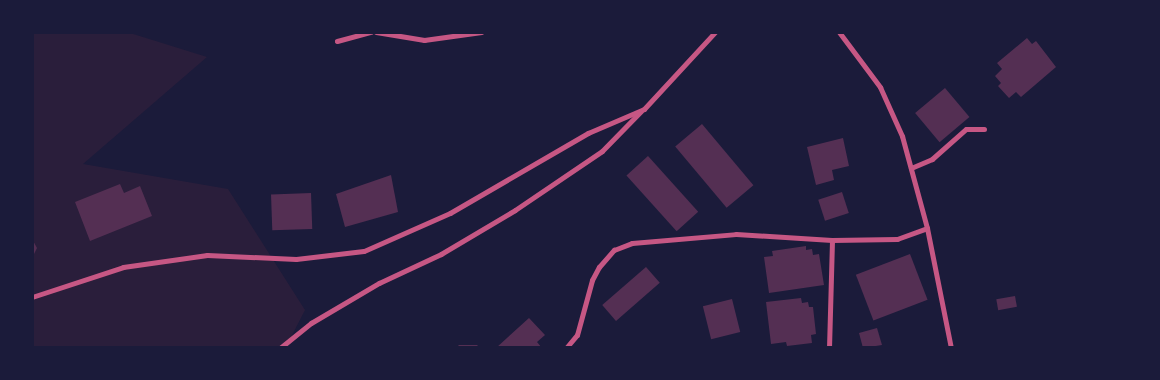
<!DOCTYPE html>
<html>
<head>
<meta charset="utf-8">
<style>
	body { margin:0 }
	#map { position:relative; width:1160px; height:380px; overflow:hidden; background:#1b1b3a; font-family:"DejaVu Sans",sans-serif }
	div>[style] { position:absolute }
	.green>* { inset:0; background:#2a1e3b }
	.building>* { inset:0; background:#542f53; transform-origin:0 0 }
	.minor>* { height:5px; margin:-2.5px; padding:0 2.5px; transform-origin:2.5px; border-radius:2.5px; background:#c65784 }
	span { translate:-50% -50%; white-space:nowrap; text-align:center; line-height:1.15; -webkit-text-stroke:5px #1b1b3a; paint-order:stroke }
	.frame { position:absolute; inset:0; border:34px solid #1b1b3a; pointer-events:none }
</style>
</head>
<body>
<div id="map">
	<div class="green">
		<i style="clip-path:polygon(32px 33px,130px 33px,207px 57px,83px 164px,228px 189px,305px 310px,286px 347px,33px 347px)"></i>
	</div>
	<div class="building">
		<i style="clip-path:polygon(1027px 38px,1032px 44px,1036px 41px,1056px 67px,1021px 97px,1016px 92px,1009px 98px,998px 86px,1001px 83px,995px 76px,1002px 69px,997px 63px)"></i>
		<i style="left:945px;top:88px;width:38px;height:39px;rotate:50deg"></i>
		<i style="left:702px;top:124px;width:80px;height:35px;rotate:50deg"></i>
		<i style="clip-path:polygon(843px 138px,849px 166px,832px 170px,834px 180px,816px 185px,807px 147px)"></i>
		<i style="left:648px;top:156px;width:75px;height:29px;rotate:48deg"></i>
		<i style="clip-path:polygon(391px 175px,398px 212px,345px 227px,336px 194px)"></i>
		<i style="clip-path:polygon(120px 184px,124px 193px,140px 186px,152px 216px,90px 241px,75px 202px)"></i>
		<i style="left:842px;top:192px;width:22px;height:25px;rotate:72deg"></i>
		<i style="left:311px;top:193px;width:36px;height:40px;rotate:88deg"></i>
		<i style="clip-path:polygon(32px 239px,37px 248px,32px 258px)"></i>
		<i style="clip-path:polygon(806px 246px,806px 250px,812px 249px,813px 255px,819px 254px,824px 285px,769px 293px,764px 257px,773px 256px,772px 251px)"></i>
		<i style="left:910px;top:254px;width:49px;height:58px;rotate:69deg"></i>
		<i style="left:646px;top:267px;width:21px;height:58px;rotate:49deg"></i>
		<i style="left:1015px;top:296px;width:11px;height:19px;rotate:80deg"></i>
		<i style="clip-path:polygon(801px 298px,802px 303px,808px 302px,809px 307px,813px 307px,816px 334px,811px 335px,812px 343px,787px 346px,786px 342px,771px 344px,766px 302px)"></i>
		<i style="left:732px;top:299px;width:34px;height:30px;rotate:76deg"></i>
		<i style="clip-path:polygon(529px 318px,545px 335px,537px 342px,542px 348px,496px 348px)"></i>
		<i style="clip-path:polygon(877px 328px,882px 345px,863px 348px,859px 333px)"></i>
		<i style="clip-path:polygon(459px 345px,477px 345px,480px 348px,456px 348px)"></i>
	</div>
	<div class="minor">
		<i style="left:376px;top:32px;width:49px;rotate:9.5deg"></i>
		<i style="left:424px;top:40px;width:58px;rotate:-8deg"></i>
		<i style="left:839px;top:32px;width:69px;rotate:53.3deg"></i>
		<i style="left:880px;top:87px;width:54px;rotate:65.8deg"></i>
		<i style="left:902px;top:136px;width:95px;rotate:74.8deg"></i>
		<i style="left:927px;top:228px;width:122px;rotate:78.7deg"></i>
		<i style="left:337px;top:41px;width:35px;rotate:-15deg"></i>
		<i style="left:911px;top:168px;width:23px;rotate:-23deg"></i>
		<i style="left:932px;top:159px;width:45px;rotate:-41.4deg"></i>
		<i style="left:966px;top:129px;width:18px"></i>
		<i style="left:32px;top:297px;width:96px;rotate:-18.2deg"></i>
		<i style="left:123px;top:267px;width:85px;rotate:-8.1deg"></i>
		<i style="left:207px;top:255px;width:89px;rotate:2.6deg"></i>
		<i style="left:296px;top:259px;width:68px;rotate:-6.7deg"></i>
		<i style="left:364px;top:251px;width:94px;rotate:-23.8deg"></i>
		<i style="left:450px;top:213px;width:160px;rotate:-30.1deg"></i>
		<i style="left:588px;top:133px;width:61px;rotate:-23.2deg"></i>
		<i style="left:644px;top:109px;width:105px;rotate:-47.3deg"></i>
		<i style="left:280px;top:348px;width:40px;rotate:-39deg"></i>
		<i style="left:311px;top:323px;width:79px;rotate:-30.5deg"></i>
		<i style="left:379px;top:283px;width:68px;rotate:-25.1deg"></i>
		<i style="left:441px;top:254px;width:86px;rotate:-30.7deg"></i>
		<i style="left:515px;top:210px;width:105px;rotate:-34.1deg"></i>
		<i style="left:602px;top:151px;width:56px;rotate:-45.7deg"></i>
		<i style="left:566px;top:348px;width:17px;rotate:-50deg"></i>
		<i style="left:577px;top:335px;width:57px;rotate:-74.7deg"></i>
		<i style="left:592px;top:280px;width:15px;rotate:-62deg"></i>
		<i style="left:599px;top:267px;width:23px;rotate:-49deg"></i>
		<i style="left:614px;top:250px;width:19px;rotate:-21deg"></i>
		<i style="left:632px;top:243px;width:104px;rotate:-4.9deg"></i>
		<i style="left:736px;top:234px;width:96px;rotate:3.6deg"></i>
		<i style="left:832px;top:240px;width:65px;rotate:-0.9deg"></i>
		<i style="left:897px;top:239px;width:32px;rotate:-20deg"></i>
		<i style="left:829px;top:348px;width:108px;rotate:-88.4deg"></i>
	</div>
	<div class="frame"></div>
</div>
</body>
</html>
